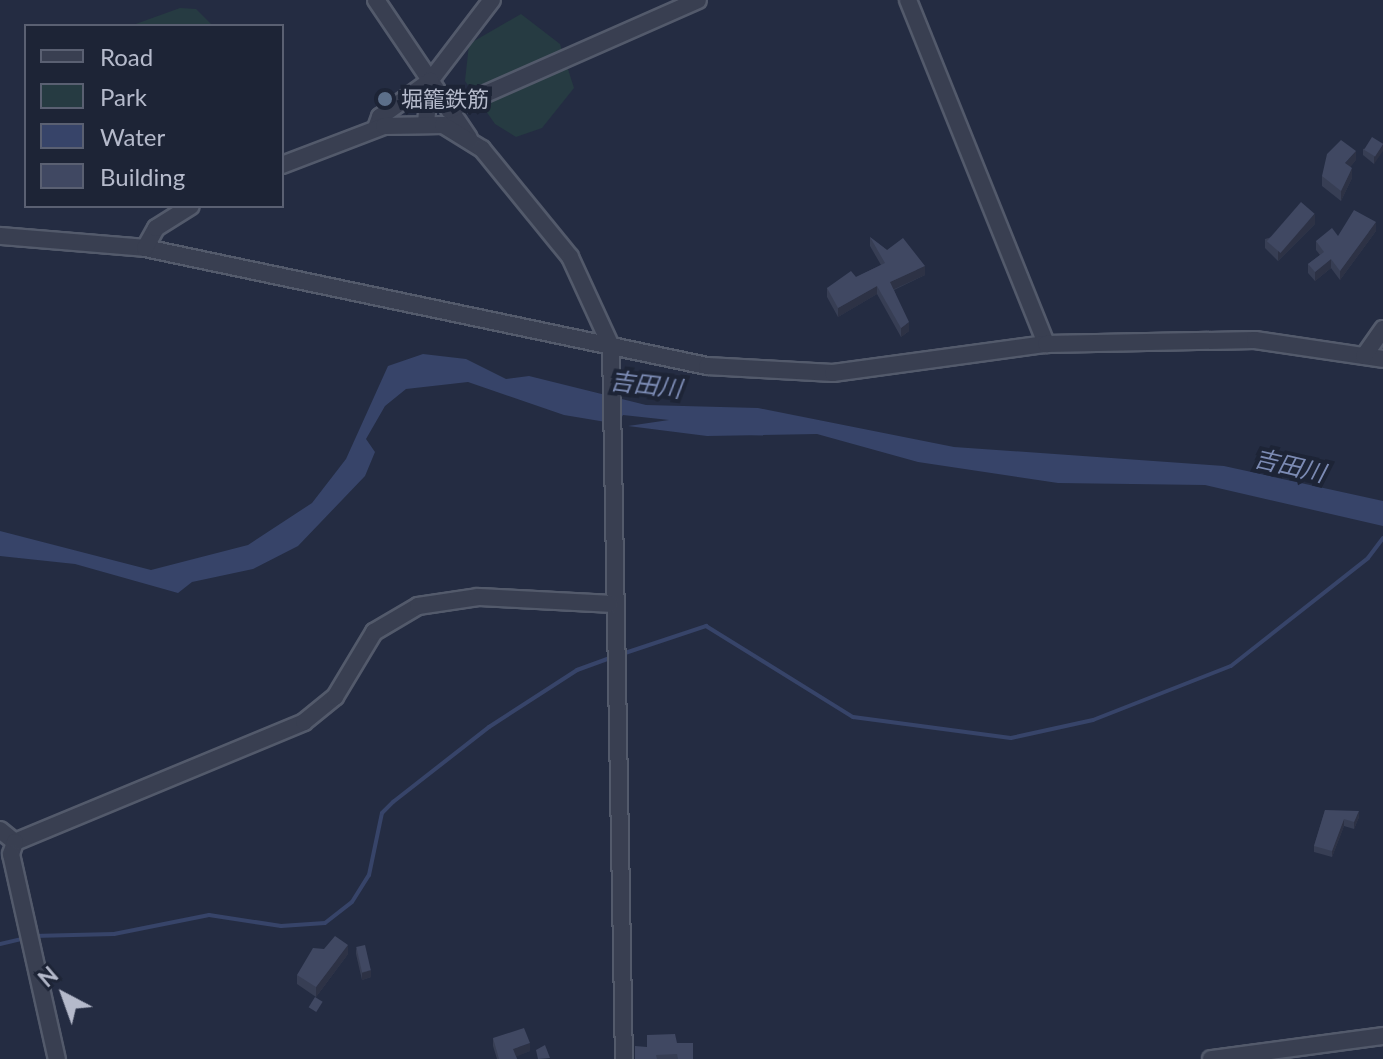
<!DOCTYPE html>
<html>
<head>
<meta charset="utf-8">
<style>
	body { margin:0 }
	#map { position:relative; width:1383px; height:1059px; overflow:hidden; background:#242c42; font-family:Lato,"Noto Sans JP",sans-serif }
	div>[style] { position:absolute }
	.green>* { inset:0; background:#263b42 }
	.water>* { inset:0; background:#374469 }
	.stream>* { height:4px; margin:-2px; padding:0 2px; transform-origin:2px; border-radius:2px; background:#374469 }
	.roads { filter:drop-shadow(2px 0 #535a6b) drop-shadow(-2px 0 #535a6b) drop-shadow(0 2px #535a6b) drop-shadow(0 -2px #535a6b) }
	.minor>* { height:16px; margin:-8px; padding:0 8px; transform-origin:8px; border-radius:8px; background:#393f51 }
	.wall>* { inset:0; background:#373e54 }
	.shaded-wall>* { inset:0; background:#2d3245 }
	.building>* { inset:0; background:#404862; transform-origin:0 0 }
	.dots>* { width:22px; height:22px; translate:-50% -50%; box-sizing:border-box; border:4px solid #1d2436; border-radius:50% }
	span { translate:-50% -50%; white-space:nowrap; text-align:center; line-height:1.15; -webkit-text-stroke:8px #1d2436; paint-order:stroke }
	.poi-label { font-size:22px; color:#b5bacb }
	.left { translate:0 -50%; text-align:left }
	.water-label { font-size:24px; color:#7c8bb4; font-style:italic }
	.legend { position:absolute; left:24px; top:24px; width:260px; height:184px; box-sizing:border-box; background:#1d2436; border:2px solid #5a6072; margin:0; padding:10px 14px; list-style:none; font-size:24px; color:#b5bacb }
	.legend li { display:flex; align-items:center; gap:16px; height:40px }
	.legend b { width:40px; border:2px solid #5a6072 }
	.north { position:absolute; left:24px; top:955px; width:80px; height:80px; -webkit-text-stroke:6px #1d2436; paint-order:stroke; rotate:319deg; font-size:22px; font-weight:700; line-height:32px; text-align:center; color:#b5bacb }
	.north::after { content:''; display:block; margin:auto; width:28px; height:36px; background:#b5bacb; clip-path:polygon(50% 0,100% 100%,50% 72%,0 100%) }
</style>
</head>
<body>
<div id="map">
	<div class="green">
		<i style="clip-path:polygon(180px 8px,196px 9px,213px 26px,130px 26px)"></i>
		<i style="clip-path:polygon(521px 14px,560px 44px,574px 88px,542px 128px,516px 137px,495px 124px,465px 81px,469px 44px)"></i>
	</div>
	<div class="water">
		<i style="clip-path:polygon(423px 354px,466px 359px,506px 379px,529px 376px,646px 405px,758px 408px,954px 447px,1224px 466px,1383px 501px,1383px 526px,1205px 485px,1058px 483px,918px 462px,817px 434px,707px 436px,628px 426px,669px 420px,623px 415px,618px 424px,564px 415px,468px 382px,406px 389px,385px 406px,366px 439px,375px 452px,365px 476px,298px 546px,253px 569px,192px 582px,178px 593px,75px 564px,0 556px,0 531px,151px 570px,248px 545px,312px 503px,346px 459px,388px 366px)"></i>
	</div>
	<div class="stream">
		<i style="left:622px;top:654px;width:89px;rotate:-18.4deg"></i>
		<i style="left:706px;top:626px;width:173px;rotate:31.8deg"></i>
		<i style="left:853px;top:717px;width:159px;rotate:7.6deg"></i>
		<i style="left:1011px;top:738px;width:84px;rotate:-12.4deg"></i>
		<i style="left:1093px;top:720px;width:148px;rotate:-21.4deg"></i>
		<i style="left:1231px;top:666px;width:174px;rotate:-38.2deg"></i>
		<i style="left:1368px;top:558px;width:25px;rotate:-53deg"></i>
		<i style="left:33px;top:936px;width:81px;rotate:-1.4deg"></i>
		<i style="left:114px;top:934px;width:97px;rotate:-11.3deg"></i>
		<i style="left:209px;top:915px;width:73px;rotate:8.7deg"></i>
		<i style="left:281px;top:926px;width:44px;rotate:-3.9deg"></i>
		<i style="left:325px;top:923px;width:34px;rotate:-38deg"></i>
		<i style="left:352px;top:902px;width:32px;rotate:-58deg"></i>
		<i style="left:369px;top:875px;width:63px;rotate:-78.2deg"></i>
		<i style="left:382px;top:813px;width:16px;rotate:-45deg"></i>
		<i style="left:393px;top:802px;width:122px;rotate:-38deg"></i>
		<i style="left:489px;top:727px;width:105px;rotate:-32.9deg"></i>
		<i style="left:577px;top:670px;width:38px;rotate:-20deg"></i>
		<i style="left:0;top:944px;width:26px;rotate:-13deg"></i>
	</div>
	<div class="roads">
		<div class="minor">
			<i style="left:376px;top:0;width:166px;rotate:56deg"></i>
			<i style="left:908px;top:0;width:371px;rotate:68.1deg"></i>
			<i style="left:449px;top:110px;width:272px;rotate:-23.8deg"></i>
			<i style="left:426px;top:123px;width:42px;rotate:-84.6deg"></i>
			<i style="left:430px;top:81px;width:102px;rotate:-52.6deg"></i>
			<i style="left:376px;top:128px;width:12px;rotate:-70deg"></i>
			<i style="left:380px;top:117px;width:62px;rotate:-35.8deg"></i>
			<i style="left:282px;top:165px;width:109px;rotate:-20.9deg"></i>
			<i style="left:384px;top:126px;width:59px;rotate:-1deg"></i>
			<i style="left:443px;top:125px;width:46px;rotate:31.6deg"></i>
			<i style="left:482px;top:149px;width:139px;rotate:50.8deg"></i>
			<i style="left:570px;top:257px;width:98px;rotate:65.3deg"></i>
			<i style="left:611px;top:346px;width:713px;rotate:88.96deg"></i>
			<i style="left:0;top:236px;width:145px;rotate:4.7deg"></i>
			<i style="left:145px;top:248px;width:574px;rotate:11.86deg"></i>
			<i style="left:707px;top:366px;width:126px;rotate:3.2deg"></i>
			<i style="left:833px;top:373px;width:215px;rotate:-7.8deg"></i>
			<i style="left:1046px;top:344px;width:209px;rotate:-1.1deg"></i>
			<i style="left:1255px;top:340px;width:129px;rotate:8.4deg"></i>
			<i style="left:145px;top:248px;width:23px;rotate:-61deg"></i>
			<i style="left:156px;top:228px;width:41px;rotate:-32.2deg"></i>
			<i style="left:1364px;top:356px;width:33px;rotate:-55deg"></i>
			<i style="left:0;top:830px;width:19px;rotate:39deg"></i>
			<i style="left:15px;top:842px;width:313px;rotate:-22.5deg"></i>
			<i style="left:304px;top:722px;width:40px;rotate:-39deg"></i>
			<i style="left:335px;top:697px;width:76px;rotate:-59deg"></i>
			<i style="left:374px;top:632px;width:51px;rotate:-30.6deg"></i>
			<i style="left:418px;top:606px;width:61px;rotate:-8.5deg"></i>
			<i style="left:478px;top:597px;width:132px;rotate:3deg"></i>
			<i style="left:15px;top:842px;width:13px;rotate:108deg"></i>
			<i style="left:11px;top:854px;width:210px;rotate:77.4deg"></i>
			<i style="left:1211px;top:1059px;width:174px;rotate:-7.6deg"></i>
		</div>
	</div>
	<div class="wall">
		<i style="clip-path:polygon(1383px 144px,1374px 164px,1363px 155px,1363px 149px)"></i>
		<i style="clip-path:polygon(1356px 160px,1350px 167px,1352px 178px,1341px 201px,1322px 186px,1322px 176px)"></i>
		<i style="clip-path:polygon(1315px 224px,1278px 261px,1265px 248px,1265px 239px)"></i>
		<i style="clip-path:polygon(1376px 231px,1340px 280px,1331px 268px,1315px 281px,1308px 273px,1308px 264px,1320px 255px,1316px 250px,1316px 241px,1338px 236px)"></i>
		<i style="clip-path:polygon(870px 237px,887px 250px,925px 275px,894px 290px,909px 331px,901px 337px,877px 294px,838px 317px,827px 297px,827px 288px,856px 277px,881px 265px,870px 246px)"></i>
		<i style="clip-path:polygon(1325px 810px,1359px 817px,1354px 829px,1344px 826px,1332px 857px,1314px 852px,1314px 846px)"></i>
		<i style="clip-path:polygon(356px 948px,371px 977px,362px 980px,356px 954px)"></i>
		<i style="clip-path:polygon(348px 954px,316px 997px,297px 984px,297px 975px)"></i>
		<i style="clip-path:polygon(493px 1038px,530px 1051px,516px 1056px,517px 1059px,497px 1059px,493px 1046px)"></i>
		<i style="clip-path:polygon(677px 1043px,693px 1059px,635px 1059px,647px 1047px)"></i>
	</div>
	<div class="shaded-wall">
		<i style="clip-path:polygon(1383px 145px,1383px 151px,1374px 164px,1374px 157px)"></i>
		<i style="clip-path:polygon(1356px 151px,1356px 160px,1345px 173px,1345px 163px)"></i>
		<i style="clip-path:polygon(1352px 168px,1352px 178px,1341px 201px,1341px 191px)"></i>
		<i style="clip-path:polygon(1315px 214px,1315px 224px,1278px 261px,1278px 251px)"></i>
		<i style="clip-path:polygon(1376px 222px,1376px 231px,1340px 280px,1340px 271px)"></i>
		<i style="clip-path:polygon(1331px 259px,1331px 268px,1315px 281px,1315px 272px)"></i>
		<i style="clip-path:polygon(925px 266px,925px 275px,890px 291px,890px 282px)"></i>
		<i style="clip-path:polygon(877px 286px,877px 294px,838px 317px,838px 308px)"></i>
		<i style="clip-path:polygon(909px 322px,909px 331px,901px 337px,901px 328px)"></i>
		<i style="clip-path:polygon(1359px 811px,1359px 817px,1354px 829px,1354px 822px)"></i>
		<i style="clip-path:polygon(1344px 819px,1344px 826px,1332px 857px,1332px 851px)"></i>
		<i style="clip-path:polygon(348px 945px,348px 954px,316px 997px,316px 987px)"></i>
		<i style="clip-path:polygon(371px 970px,371px 977px,362px 980px,362px 973px)"></i>
		<i style="clip-path:polygon(530px 1043px,530px 1051px,513px 1058px,513px 1049px)"></i>
	</div>
	<div class="building">
		<i style="left:1372px;top:137px;width:13px;height:15px;rotate:32deg"></i>
		<i style="clip-path:polygon(1341px 140px,1356px 151px,1345px 163px,1352px 168px,1341px 191px,1322px 176px,1327px 154px)"></i>
		<i style="left:1301px;top:202px;width:18px;height:52px;rotate:41deg"></i>
		<i style="clip-path:polygon(1354px 210px,1376px 222px,1340px 271px,1331px 259px,1315px 272px,1308px 264px,1324px 252px,1316px 241px,1332px 228px,1338px 236px)"></i>
		<i style="clip-path:polygon(870px 237px,887px 250px,903px 238px,925px 266px,890px 282px,909px 322px,901px 328px,877px 286px,838px 308px,827px 288px,851px 271px,856px 277px,885px 263px)"></i>
		<i style="clip-path:polygon(1325px 810px,1359px 811px,1354px 822px,1344px 819px,1332px 851px,1314px 846px)"></i>
		<i style="clip-path:polygon(335px 936px,348px 945px,316px 987px,297px 975px,313px 948px,324px 949px)"></i>
		<i style="left:365px;top:945px;width:26px;height:9px;rotate:77deg"></i>
		<i style="left:315px;top:997px;width:9px;height:12px;rotate:32deg"></i>
		<i style="clip-path:polygon(524px 1028px,530px 1043px,513px 1049px,517px 1059px,499px 1059px,493px 1038px)"></i>
		<i style="clip-path:polygon(675px 1034px,677px 1043px,693px 1043px,693px 1059px,678px 1059px,677px 1054px,656px 1055px,657px 1059px,635px 1059px,635px 1046px,647px 1047px,647px 1035px)"></i>
		<i style="clip-path:polygon(545px 1045px,550px 1058px,538px 1059px,536px 1050px)"></i>
	</div>
	<div class="dots">
		<i style="left:385px;top:99px;background:#5c6f8a"></i>
	</div>
	<div class="poi-label">
		<span class="left" style="left:401px;top:99px">堀籠鉄筋</span>
	</div>
	<div class="water-label">
		<span style="left:646px;top:384px;rotate:7deg">吉田川</span>
		<span style="left:1290px;top:465px;rotate:13deg">吉田川</span>
	</div>
	<ul class="legend">
	<li><b style="height:10px;background:#393f51"></b>Road</li>
	<li><b style="height:22px;background:#263b42"></b>Park</li>
	<li><b style="height:22px;background:#374469"></b>Water</li>
	<li><b style="height:22px;background:#404862"></b>Building</li>
	</ul>
	<div class="north">N</div>
</div>
</body>
</html>
